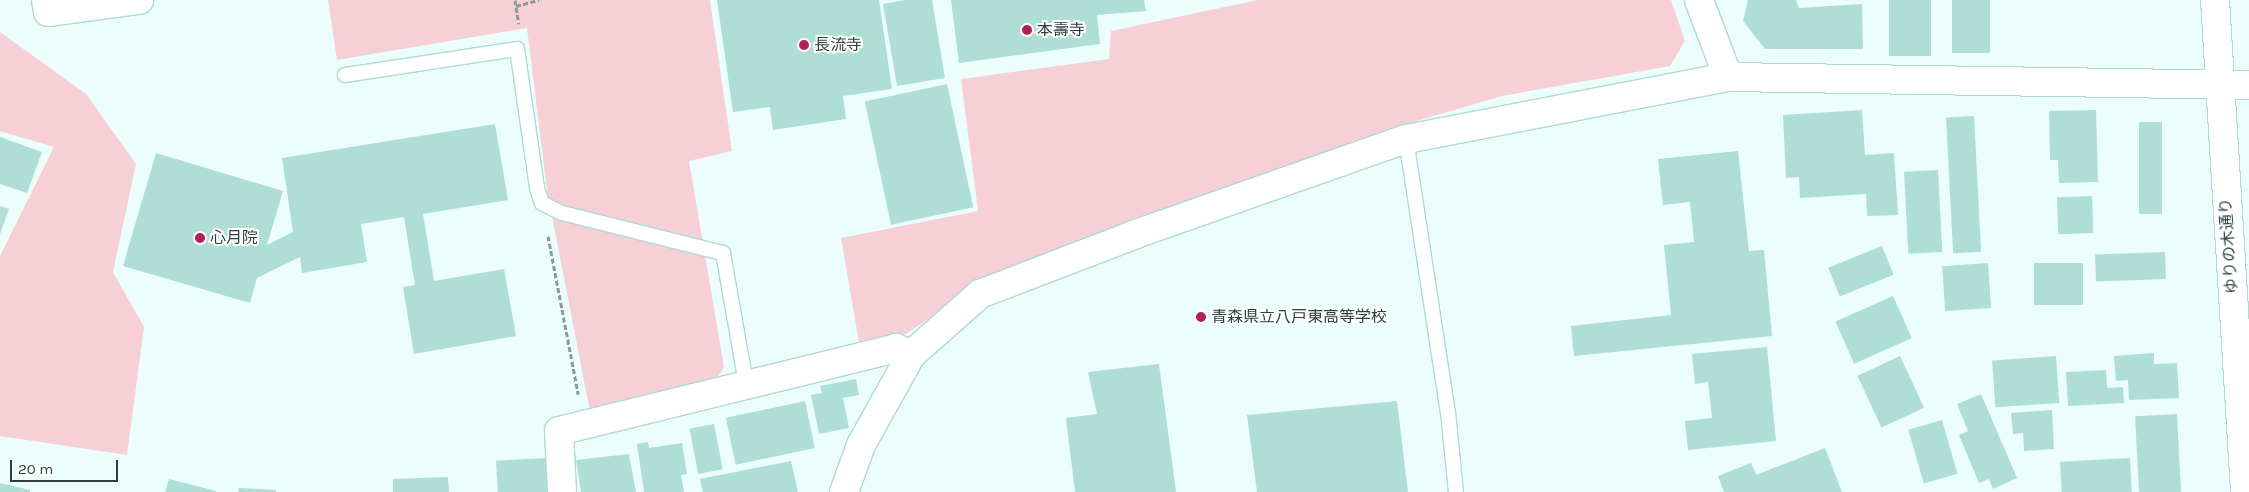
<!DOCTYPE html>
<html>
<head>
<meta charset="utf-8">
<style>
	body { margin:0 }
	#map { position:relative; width:2249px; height:492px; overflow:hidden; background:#ebfefb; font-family:Karla,"Noto Sans JP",sans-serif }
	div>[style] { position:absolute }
	.green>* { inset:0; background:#f7d0d7 }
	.building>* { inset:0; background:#afded7; transform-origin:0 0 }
	.path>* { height:3px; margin-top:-1.5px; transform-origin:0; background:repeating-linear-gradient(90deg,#889b98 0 5px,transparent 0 7.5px) }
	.roads { filter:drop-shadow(1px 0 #acdad4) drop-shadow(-1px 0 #acdad4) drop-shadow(0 1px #acdad4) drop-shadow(0 -1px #acdad4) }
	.service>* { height:14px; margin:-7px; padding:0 7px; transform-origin:7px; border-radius:7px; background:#fff }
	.minor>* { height:28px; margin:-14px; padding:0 14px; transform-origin:14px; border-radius:14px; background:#fff }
	.tertiary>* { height:28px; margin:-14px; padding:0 14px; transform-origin:14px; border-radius:14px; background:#fff }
	.dots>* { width:14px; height:14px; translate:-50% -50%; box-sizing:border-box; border:2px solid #fff; border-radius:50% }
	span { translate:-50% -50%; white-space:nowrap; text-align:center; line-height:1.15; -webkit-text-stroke:4px #fff; paint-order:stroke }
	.poi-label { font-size:16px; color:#2d403e }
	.left { translate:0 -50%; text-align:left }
	.street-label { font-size:16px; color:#2d403e }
	.scale { position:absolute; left:10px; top:460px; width:108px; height:22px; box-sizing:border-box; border:2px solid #2d403e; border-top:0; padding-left:6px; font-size:15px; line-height:18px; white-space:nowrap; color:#2d403e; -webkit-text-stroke:4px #fff; paint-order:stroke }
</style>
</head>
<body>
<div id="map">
	<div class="green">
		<i style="clip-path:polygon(328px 0,710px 0,732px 151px,689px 161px,724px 367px,713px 384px,590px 412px,547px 190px,527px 28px,337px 60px)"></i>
		<i style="clip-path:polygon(1258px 0,1671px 0,1685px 41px,1670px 66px,1502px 96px,1396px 127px,1049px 251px,991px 277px,906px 334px,859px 342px,841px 238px,978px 211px,961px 79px,1109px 59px,1111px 31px)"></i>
		<i style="clip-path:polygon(0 32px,86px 94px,136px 164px,113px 272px,144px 327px,127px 455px,0 436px,0 256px,54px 147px,0 131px)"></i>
	</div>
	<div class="building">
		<i style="clip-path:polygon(717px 0,879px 0,892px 89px,843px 96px,846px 119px,773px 130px,770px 107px,733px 112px)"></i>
		<i style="clip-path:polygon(905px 0,932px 0,945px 78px,897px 86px,883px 4px)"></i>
		<i style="clip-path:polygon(951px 0,1144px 0,1146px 11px,1097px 15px,1100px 44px,959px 63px)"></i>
		<i style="clip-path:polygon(1748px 0,1796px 0,1799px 8px,1862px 4px,1863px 49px,1765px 49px,1743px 21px)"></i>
		<i style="left:1889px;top:0;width:42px;height:56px"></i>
		<i style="left:1952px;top:0;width:38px;height:53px"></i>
		<i style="left:947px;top:84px;width:126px;height:84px;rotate:78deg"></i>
		<i style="clip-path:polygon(1862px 110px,1865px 155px,1894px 153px,1898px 215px,1867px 216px,1866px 194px,1800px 198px,1799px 177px,1786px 178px,1783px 115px)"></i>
		<i style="clip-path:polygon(2096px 110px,2098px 182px,2059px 183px,2058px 160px,2050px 160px,2049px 111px)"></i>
		<i style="left:1974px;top:116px;width:136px;height:28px;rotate:87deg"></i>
		<i style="left:2139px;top:122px;width:23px;height:92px"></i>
		<i style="clip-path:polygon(495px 124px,508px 200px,423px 214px,434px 281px,504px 269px,516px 336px,414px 354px,403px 287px,415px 285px,404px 217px,361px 224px,367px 262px,302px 273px,300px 257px,257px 278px,250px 303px,123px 266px,156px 153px,283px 191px,267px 245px,293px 232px,282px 158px)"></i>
		<i style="clip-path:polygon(0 137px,42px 152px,27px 193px,0 184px)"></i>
		<i style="clip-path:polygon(1738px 151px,1749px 251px,1764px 250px,1772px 336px,1574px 356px,1571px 326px,1671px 315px,1664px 245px,1694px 242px,1690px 202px,1663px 205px,1658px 159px)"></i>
		<i style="left:1938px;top:170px;width:82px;height:34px;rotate:87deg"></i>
		<i style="left:2092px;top:196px;width:37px;height:35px;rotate:88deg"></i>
		<i style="clip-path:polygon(0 206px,9px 209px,0 234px)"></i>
		<i style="left:1882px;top:246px;width:31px;height:58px;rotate:68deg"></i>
		<i style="left:2165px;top:252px;width:27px;height:70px;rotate:88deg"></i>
		<i style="left:1988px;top:263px;width:45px;height:46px;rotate:86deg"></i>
		<i style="left:2034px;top:263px;width:49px;height:42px"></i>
		<i style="left:1893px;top:296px;width:46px;height:63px;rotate:66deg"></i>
		<i style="clip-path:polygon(1767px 347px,1776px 441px,1688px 450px,1685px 421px,1712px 418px,1708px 382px,1695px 384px,1692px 354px)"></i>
		<i style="clip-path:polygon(2154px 353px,2154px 364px,2177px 363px,2179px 398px,2129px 400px,2128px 380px,2116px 381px,2114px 356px)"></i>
		<i style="left:1900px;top:356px;width:57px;height:47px;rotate:65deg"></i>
		<i style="left:2056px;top:356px;width:47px;height:64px;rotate:86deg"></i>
		<i style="clip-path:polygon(1159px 364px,1176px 492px,1075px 492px,1066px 418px,1097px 414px,1088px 372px)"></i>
		<i style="clip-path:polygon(2106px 370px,2107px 388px,2123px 387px,2124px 403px,2068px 406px,2066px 372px)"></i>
		<i style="clip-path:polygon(856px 379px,859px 395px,843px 398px,849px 428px,819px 434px,811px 395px,822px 393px,820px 386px)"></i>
		<i style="clip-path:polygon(1981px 394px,2017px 478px,1993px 489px,1989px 479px,1979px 483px,1959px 435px,1968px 431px,1957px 404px)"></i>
		<i style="left:805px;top:401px;width:48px;height:81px;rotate:78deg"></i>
		<i style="clip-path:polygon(1397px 401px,1408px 492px,1257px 492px,1247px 415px)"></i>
		<i style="clip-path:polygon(2052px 410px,2054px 449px,2024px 451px,2023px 433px,2013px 434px,2011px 413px)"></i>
		<i style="left:2177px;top:414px;width:78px;height:42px;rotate:87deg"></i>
		<i style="left:1942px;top:420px;width:56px;height:35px;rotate:74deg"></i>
		<i style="left:714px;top:424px;width:46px;height:25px;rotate:79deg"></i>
		<i style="clip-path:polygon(648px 442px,649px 448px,682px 443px,687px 474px,681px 475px,684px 492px,644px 492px,637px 444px)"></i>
		<i style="clip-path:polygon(1825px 448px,1842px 492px,1724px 492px,1718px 476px,1751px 463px,1756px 475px)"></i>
		<i style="clip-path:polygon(629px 454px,636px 492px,581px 492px,576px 460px)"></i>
		<i style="left:547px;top:458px;width:34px;height:51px;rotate:87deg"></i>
		<i style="left:2130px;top:458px;width:34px;height:70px;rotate:87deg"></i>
		<i style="clip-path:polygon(791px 461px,798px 492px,703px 492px,700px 479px)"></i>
		<i style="clip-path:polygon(448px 477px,449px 492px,393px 492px,393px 479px)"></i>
		<i style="clip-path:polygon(169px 479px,216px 491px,216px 492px,165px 492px)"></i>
		<i style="clip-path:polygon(0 483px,30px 490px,30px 492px,0 492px)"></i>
		<i style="clip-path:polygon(239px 488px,276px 490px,276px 492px,238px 492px)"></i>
	</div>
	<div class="path">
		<i style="left:515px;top:0;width:24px;rotate:81deg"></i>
		<i style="left:516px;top:6px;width:24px;rotate:-15deg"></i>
		<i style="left:548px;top:236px;width:161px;rotate:79.2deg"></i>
	</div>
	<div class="roads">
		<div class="service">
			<i style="left:345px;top:75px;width:174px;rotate:-8.6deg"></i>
			<i style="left:517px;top:49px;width:140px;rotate:81.8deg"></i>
			<i style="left:537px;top:188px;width:16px;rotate:72deg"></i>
			<i style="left:542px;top:203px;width:22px;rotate:27deg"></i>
			<i style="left:562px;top:213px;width:166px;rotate:14deg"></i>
			<i style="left:723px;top:253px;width:133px;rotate:80deg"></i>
			<i style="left:1406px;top:139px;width:276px;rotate:81.3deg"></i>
			<i style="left:1448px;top:412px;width:80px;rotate:84.3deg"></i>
		</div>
		<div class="minor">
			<i style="left:46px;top:0;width:12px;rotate:81deg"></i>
			<i style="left:48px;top:12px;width:92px;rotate:-7.5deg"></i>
			<i style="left:1699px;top:0;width:82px;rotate:69.4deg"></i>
			<i style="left:562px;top:492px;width:61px;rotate:-92.8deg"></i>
			<i style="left:559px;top:431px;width:347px;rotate:-13.8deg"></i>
			<i style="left:896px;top:348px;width:17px;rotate:25deg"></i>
			<i style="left:844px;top:492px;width:50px;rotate:-70.1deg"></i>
			<i style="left:861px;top:445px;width:103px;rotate:-60.9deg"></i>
			<i style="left:911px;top:355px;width:92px;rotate:-41.5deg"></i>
			<i style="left:980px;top:294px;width:167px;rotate:-21deg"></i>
			<i style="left:1136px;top:234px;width:286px;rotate:-19.4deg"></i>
			<i style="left:1406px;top:139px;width:328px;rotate:-10.9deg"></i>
			<i style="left:1728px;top:77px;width:521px;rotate:0.88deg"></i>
		</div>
		<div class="tertiary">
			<i style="left:2215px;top:0;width:493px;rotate:86.5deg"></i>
		</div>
	</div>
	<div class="dots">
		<i style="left:1027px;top:30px;background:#b12156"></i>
		<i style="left:804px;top:45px;background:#b12156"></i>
		<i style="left:200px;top:238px;background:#b12156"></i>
		<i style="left:1201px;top:317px;background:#b12156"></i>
	</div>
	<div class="poi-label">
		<span class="left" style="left:1037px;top:30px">本壽寺</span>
		<span class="left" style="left:814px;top:45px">長流寺</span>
		<span class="left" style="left:210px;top:238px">心月院</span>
		<span class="left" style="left:1211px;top:317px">青森県立八戸東高等学校</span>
	</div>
	<div class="street-label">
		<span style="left:2229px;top:246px;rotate:-94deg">ゆりの木通り</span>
	</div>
	<div class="scale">20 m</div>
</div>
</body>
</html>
